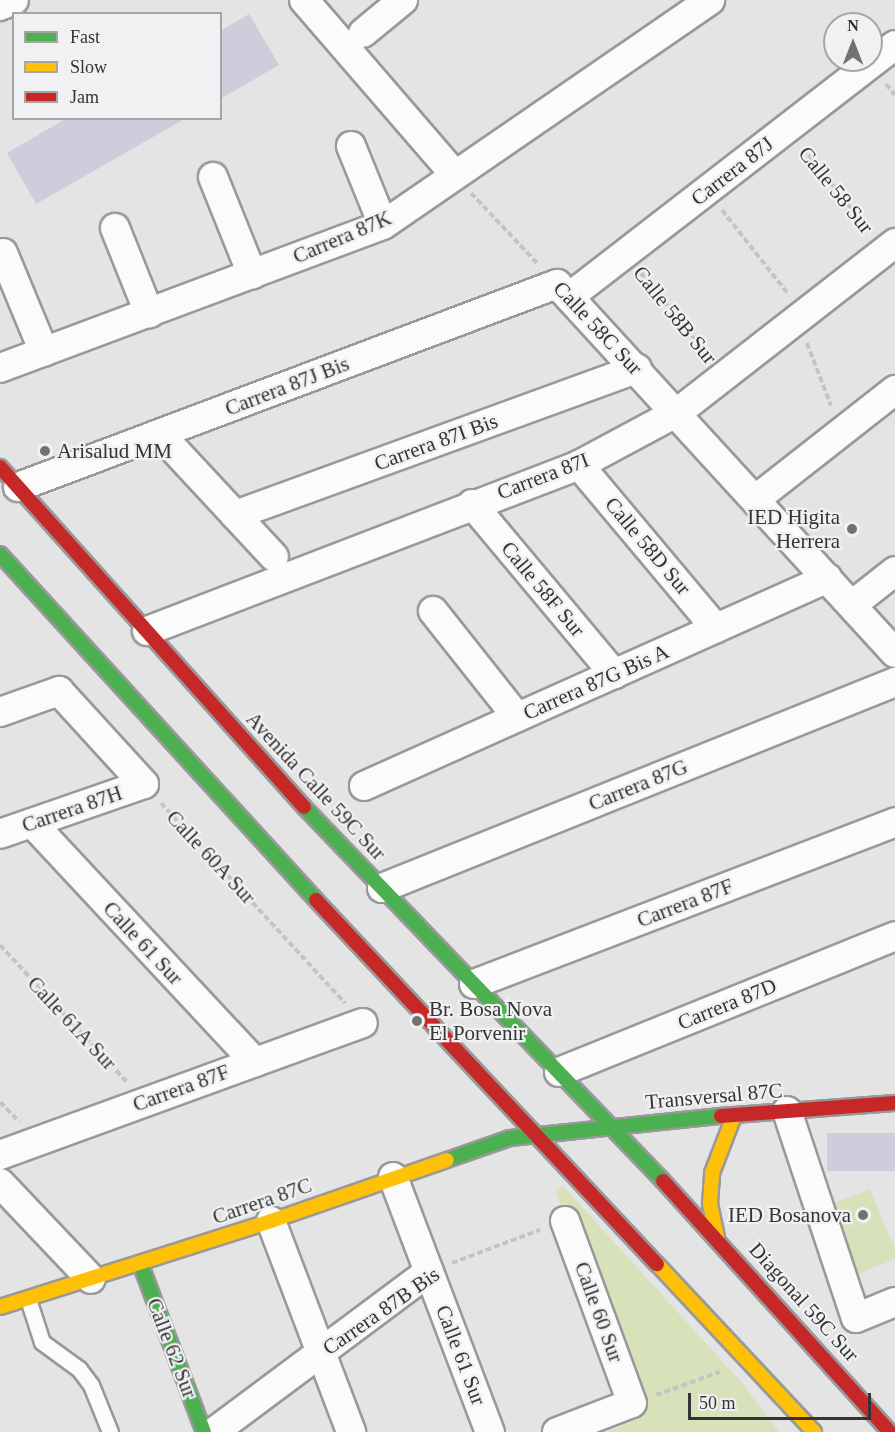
<!DOCTYPE html>
<html>
<head>
<meta charset="utf-8">
<style>
	body { margin:0 }
	#map { position:relative; width:895px; height:1432px; overflow:hidden; background:#e4e4e5; font-family:Georgia,serif }
	div>[style] { position:absolute }
	.green>* { inset:0; background:#d8e2ba }
	.building>* { inset:0; background:#cdcddb; transform-origin:0 0 }
	.path>* { height:4px; margin-top:-2px; transform-origin:0; background:repeating-linear-gradient(90deg,#c4c4c5 0 6px,transparent 0 9px) }
	.roads { filter:drop-shadow(2px 0 #99999a) drop-shadow(-2px 0 #99999a) drop-shadow(0 2px #99999a) drop-shadow(0 -2px #99999a) }
	.lane>* { height:15px; margin:-7.5px; padding:0 7.5px; transform-origin:7.5px; border-radius:7.5px; background:#fbfbfb }
	.street>* { height:28px; margin:-14px; padding:0 14px; transform-origin:14px; border-radius:14px; background:#fbfbfb }
	.fast>* { height:14px; margin:-7px; padding:0 7px; transform-origin:7px; border-radius:7px; background:#4caf50 }
	.slow>* { height:14px; margin:-7px; padding:0 7px; transform-origin:7px; border-radius:7px; background:#ffc107 }
	.jam>* { height:14px; margin:-7px; padding:0 7px; transform-origin:7px; border-radius:7px; background:#c62828 }
	.dots>* { width:16px; height:16px; translate:-50% -50%; box-sizing:border-box; border:3px solid #f1f1f3; border-radius:50% }
	span { translate:-50% -50%; white-space:nowrap; text-align:center; line-height:1.15; -webkit-text-stroke:4.5px #f1f1f3; paint-order:stroke }
	.street-label { font-size:21px; color:#343435 }
	.poi-label { font-size:21px; color:#343435 }
	.left { translate:0 -50%; text-align:left }
	.right { translate:-100% -50%; text-align:right }
	.legend { position:absolute; left:12px; top:12px; width:210px; height:108px; box-sizing:border-box; background:#f1f1f3; border:2px solid #a5a5a7; margin:0; padding:8px 10px; list-style:none; font-size:18px; color:#343435 }
	.legend li { display:flex; align-items:center; gap:12px; height:30px }
	.legend b { width:30px; border:2px solid #a5a5a7 }
	.north { position:absolute; left:823px; top:12px; width:60px; height:60px; box-sizing:border-box; background:#f1f1f3; border:2px solid #a5a5a7; border-radius:50%; rotate:0deg; font-size:16px; font-weight:700; line-height:24px; text-align:center; color:#343435 }
	.north::after { content:''; display:block; margin:auto; width:21px; height:27px; background:#727273; clip-path:polygon(50% 0,100% 100%,50% 72%,0 100%) }
	.scale { position:absolute; left:688px; top:1393px; width:183px; height:27px; box-sizing:border-box; border:3px solid #343435; border-top:0; padding-left:8px; font-size:18px; line-height:21px; white-space:nowrap; color:#343435; -webkit-text-stroke:4px #f1f1f3; paint-order:stroke }
</style>
</head>
<body>
<div id="map">
	<div class="green">
		<div style="clip-path:polygon(563px 1186px,742px 1383px,779px 1432px,608px 1432px,638px 1419px,556px 1192px)"></div>
		<div style="clip-path:polygon(870px 1189px,895px 1249px,895px 1259px,856px 1275px,827px 1206px)"></div>
	</div>
	<div class="building">
		<div style="clip-path:polygon(249px 14px,279px 65px,220px 99px,220px 31px)"></div>
		<div style="clip-path:polygon(67px 118px,186px 118px,36px 204px,7px 153px)"></div>
		<div style="left:895px;top:1133px;width:38px;height:68px;rotate:90deg"></div>
	</div>
	<div class="path">
		<div style="left:886px;top:84px;width:14px;rotate:51deg"></div>
		<div style="left:803px;top:148px;width:106px;rotate:51.5deg"></div>
		<div style="left:471px;top:193px;width:98px;rotate:46.7deg"></div>
		<div style="left:722px;top:210px;width:107px;rotate:51.8deg"></div>
		<div style="left:641px;top:273px;width:107px;rotate:51.1deg"></div>
		<div style="left:807px;top:343px;width:67px;rotate:69.1deg"></div>
		<div style="left:161px;top:803px;width:272px;rotate:47.4deg"></div>
		<div style="left:0;top:945px;width:188px;rotate:47.2deg"></div>
		<div style="left:0;top:1102px;width:28px;rotate:46deg"></div>
		<div style="left:452px;top:1263px;width:94px;rotate:-20.6deg"></div>
		<div style="left:656px;top:1395px;width:68px;rotate:-19.8deg"></div>
	</div>
	<div class="roads">
		<div class="lane">
			<div style="left:28px;top:1299px;width:45px;rotate:72deg"></div>
			<div style="left:42px;top:1342px;width:46px;rotate:36.1deg"></div>
			<div style="left:79px;top:1369px;width:20px;rotate:53deg"></div>
			<div style="left:91px;top:1385px;width:51px;rotate:68deg"></div>
		</div>
		<div class="street">
			<div style="left:304px;top:0;width:231px;rotate:49.2deg"></div>
			<div style="left:0;top:6px;width:15px;rotate:-23deg"></div>
			<div style="left:363px;top:33px;width:52px;rotate:-39.5deg"></div>
			<div style="left:351px;top:146px;width:85px;rotate:67.9deg"></div>
			<div style="left:213px;top:177px;width:105px;rotate:68.1deg"></div>
			<div style="left:115px;top:228px;width:92px;rotate:68.2deg"></div>
			<div style="left:3px;top:253px;width:107px;rotate:67.5deg"></div>
			<div style="left:569px;top:297px;width:412px;rotate:-37.7deg"></div>
			<div style="left:0;top:368px;width:409px;rotate:-20.5deg"></div>
			<div style="left:383px;top:225px;width:397px;rotate:-34.5deg"></div>
			<div style="left:171px;top:446px;width:151px;rotate:47.1deg"></div>
			<div style="left:579px;top:465px;width:213px;rotate:50deg"></div>
			<div style="left:18px;top:487px;width:576px;rotate:-20.64deg"></div>
			<div style="left:557px;top:284px;width:500px;rotate:47.51deg"></div>
			<div style="left:756px;top:499px;width:177px;rotate:-38.1deg"></div>
			<div style="left:472px;top:504px;width:222px;rotate:50.1deg"></div>
			<div style="left:235px;top:515px;width:428px;rotate:-20deg"></div>
			<div style="left:852px;top:605px;width:55px;rotate:-38.3deg"></div>
			<div style="left:433px;top:611px;width:135px;rotate:51.6deg"></div>
			<div style="left:147px;top:631px;width:463px;rotate:-21deg"></div>
			<div style="left:579px;top:465px;width:112px;rotate:-28.2deg"></div>
			<div style="left:678px;top:412px;width:275px;rotate:-37.9deg"></div>
			<div style="left:0;top:712px;width:63px;rotate:-19.6deg"></div>
			<div style="left:59px;top:691px;width:126px;rotate:47.6deg"></div>
			<div style="left:144px;top:784px;width:152px;rotate:160.9deg"></div>
			<div style="left:364px;top:786px;width:508px;rotate:-24.15deg"></div>
			<div style="left:32px;top:823px;width:327px;rotate:47deg"></div>
			<div style="left:382px;top:888px;width:553px;rotate:-21.88deg"></div>
			<div style="left:474px;top:984px;width:451px;rotate:-21deg"></div>
			<div style="left:559px;top:1072px;width:362px;rotate:-22deg"></div>
			<div style="left:787px;top:1111px;width:218px;rotate:71.6deg"></div>
			<div style="left:856px;top:1318px;width:42px;rotate:-22.3deg"></div>
			<div style="left:0;top:1155px;width:386px;rotate:-20deg"></div>
			<div style="left:393px;top:1177px;width:273px;rotate:69.2deg"></div>
			<div style="left:0;top:1183px;width:132px;rotate:46.5deg"></div>
			<div style="left:271px;top:1221px;width:226px;rotate:69.2deg"></div>
			<div style="left:214px;top:1432px;width:268px;rotate:-36.7deg"></div>
			<div style="left:557px;top:1432px;width:80px;rotate:-21.1deg"></div>
			<div style="left:632px;top:1403px;width:194px;rotate:-110.2deg"></div>
		</div>
		<div class="fast">
			<div style="left:0;top:554px;width:469px;rotate:47.6deg"></div>
			<div style="left:304px;top:807px;width:518px;rotate:46.17deg"></div>
			<div style="left:447px;top:1160px;width:67px;rotate:-19.2deg"></div>
			<div style="left:510px;top:1138px;width:212px;rotate:-6deg"></div>
			<div style="left:140px;top:1263px;width:181px;rotate:69.3deg"></div>
		</div>
		<div class="slow">
			<div style="left:717px;top:1237px;width:34px;rotate:-102deg"></div>
			<div style="left:710px;top:1204px;width:31px;rotate:-86deg"></div>
			<div style="left:712px;top:1173px;width:61px;rotate:-68.9deg"></div>
			<div style="left:657px;top:1264px;width:230px;rotate:46.9deg"></div>
			<div style="left:0;top:1307px;width:284px;rotate:-17.6deg"></div>
			<div style="left:271px;top:1221px;width:186px;rotate:-19.1deg"></div>
		</div>
		<div class="jam">
			<div style="left:0;top:467px;width:456px;rotate:48.2deg"></div>
			<div style="left:316px;top:900px;width:499px;rotate:46.9deg"></div>
			<div style="left:721px;top:1116px;width:174px;rotate:-4.3deg"></div>
			<div style="left:663px;top:1181px;width:338px;rotate:47.9deg"></div>
		</div>
	</div>
	<div class="dots">
		<div style="left:45px;top:451px;background:#727273"></div>
		<div style="left:852px;top:529px;background:#727273"></div>
		<div style="left:417px;top:1021px;background:#727273"></div>
		<div style="left:863px;top:1215px;background:#727273"></div>
	</div>
	<div class="street-label">
		<span style="left:732px;top:171px;rotate:-38deg">Carrera 87J</span>
		<span style="left:836px;top:190px;rotate:51deg">Calle 58 Sur</span>
		<span style="left:342px;top:237px;rotate:-23deg">Carrera 87K</span>
		<span style="left:675px;top:315px;rotate:51deg">Calle 58B Sur</span>
		<span style="left:598px;top:328px;rotate:47deg">Calle 58C Sur</span>
		<span style="left:287px;top:386px;rotate:-21deg">Carrera 87J Bis</span>
		<span style="left:436px;top:442px;rotate:-20deg">Carrera 87I Bis</span>
		<span style="left:543px;top:476px;rotate:-21deg">Carrera 87I</span>
		<span style="left:648px;top:546px;rotate:50deg">Calle 58D Sur</span>
		<span style="left:543px;top:589px;rotate:50deg">Calle 58F Sur</span>
		<span style="left:596px;top:682px;rotate:-24deg">Carrera 87G Bis A</span>
		<span style="left:638px;top:785px;rotate:-22deg">Carrera 87G</span>
		<span style="left:316px;top:786px;rotate:47deg">Avenida Calle 59C Sur</span>
		<span style="left:72px;top:809px;rotate:-19deg">Carrera 87H</span>
		<span style="left:211px;top:857px;rotate:47deg">Calle 60A Sur</span>
		<span style="left:685px;top:903px;rotate:-21deg">Carrera 87F</span>
		<span style="left:143px;top:943px;rotate:47deg">Calle 61 Sur</span>
		<span style="left:727px;top:1004px;rotate:-22deg">Carrera 87D</span>
		<span style="left:72px;top:1023px;rotate:47deg">Calle 61A Sur</span>
		<span style="left:181px;top:1088px;rotate:-20deg">Carrera 87F</span>
		<span style="left:714px;top:1096px;rotate:-5deg">Transversal 87C</span>
		<span style="left:262px;top:1201px;rotate:-19deg">Carrera 87C</span>
		<span style="left:804px;top:1302px;rotate:48deg">Diagonal 59C Sur</span>
		<span style="left:381px;top:1311px;rotate:-35deg">Carrera 87B Bis</span>
		<span style="left:599px;top:1312px;rotate:70deg">Calle 60 Sur</span>
		<span style="left:172px;top:1348px;rotate:69deg">Calle 62 Sur</span>
		<span style="left:461px;top:1355px;rotate:69deg">Calle 61 Sur</span>
	</div>
	<div class="poi-label">
		<span class="left" style="left:57px;top:451px">Arisalud MM</span>
		<span class="right" style="left:840px;top:529px">IED Higita<br>Herrera</span>
		<span class="left" style="left:429px;top:1021px">Br. Bosa Nova<br>El Porvenir</span>
		<span class="right" style="left:851px;top:1215px">IED Bosanova</span>
	</div>
	<ul class="legend">
	<li><b style="height:8px;background:#4caf50"></b>Fast</li>
	<li><b style="height:8px;background:#ffc107"></b>Slow</li>
	<li><b style="height:8px;background:#c62828"></b>Jam</li>
	</ul>
	<div class="north">N</div>
	<div class="scale">50 m</div>
</div>
</body>
</html>
